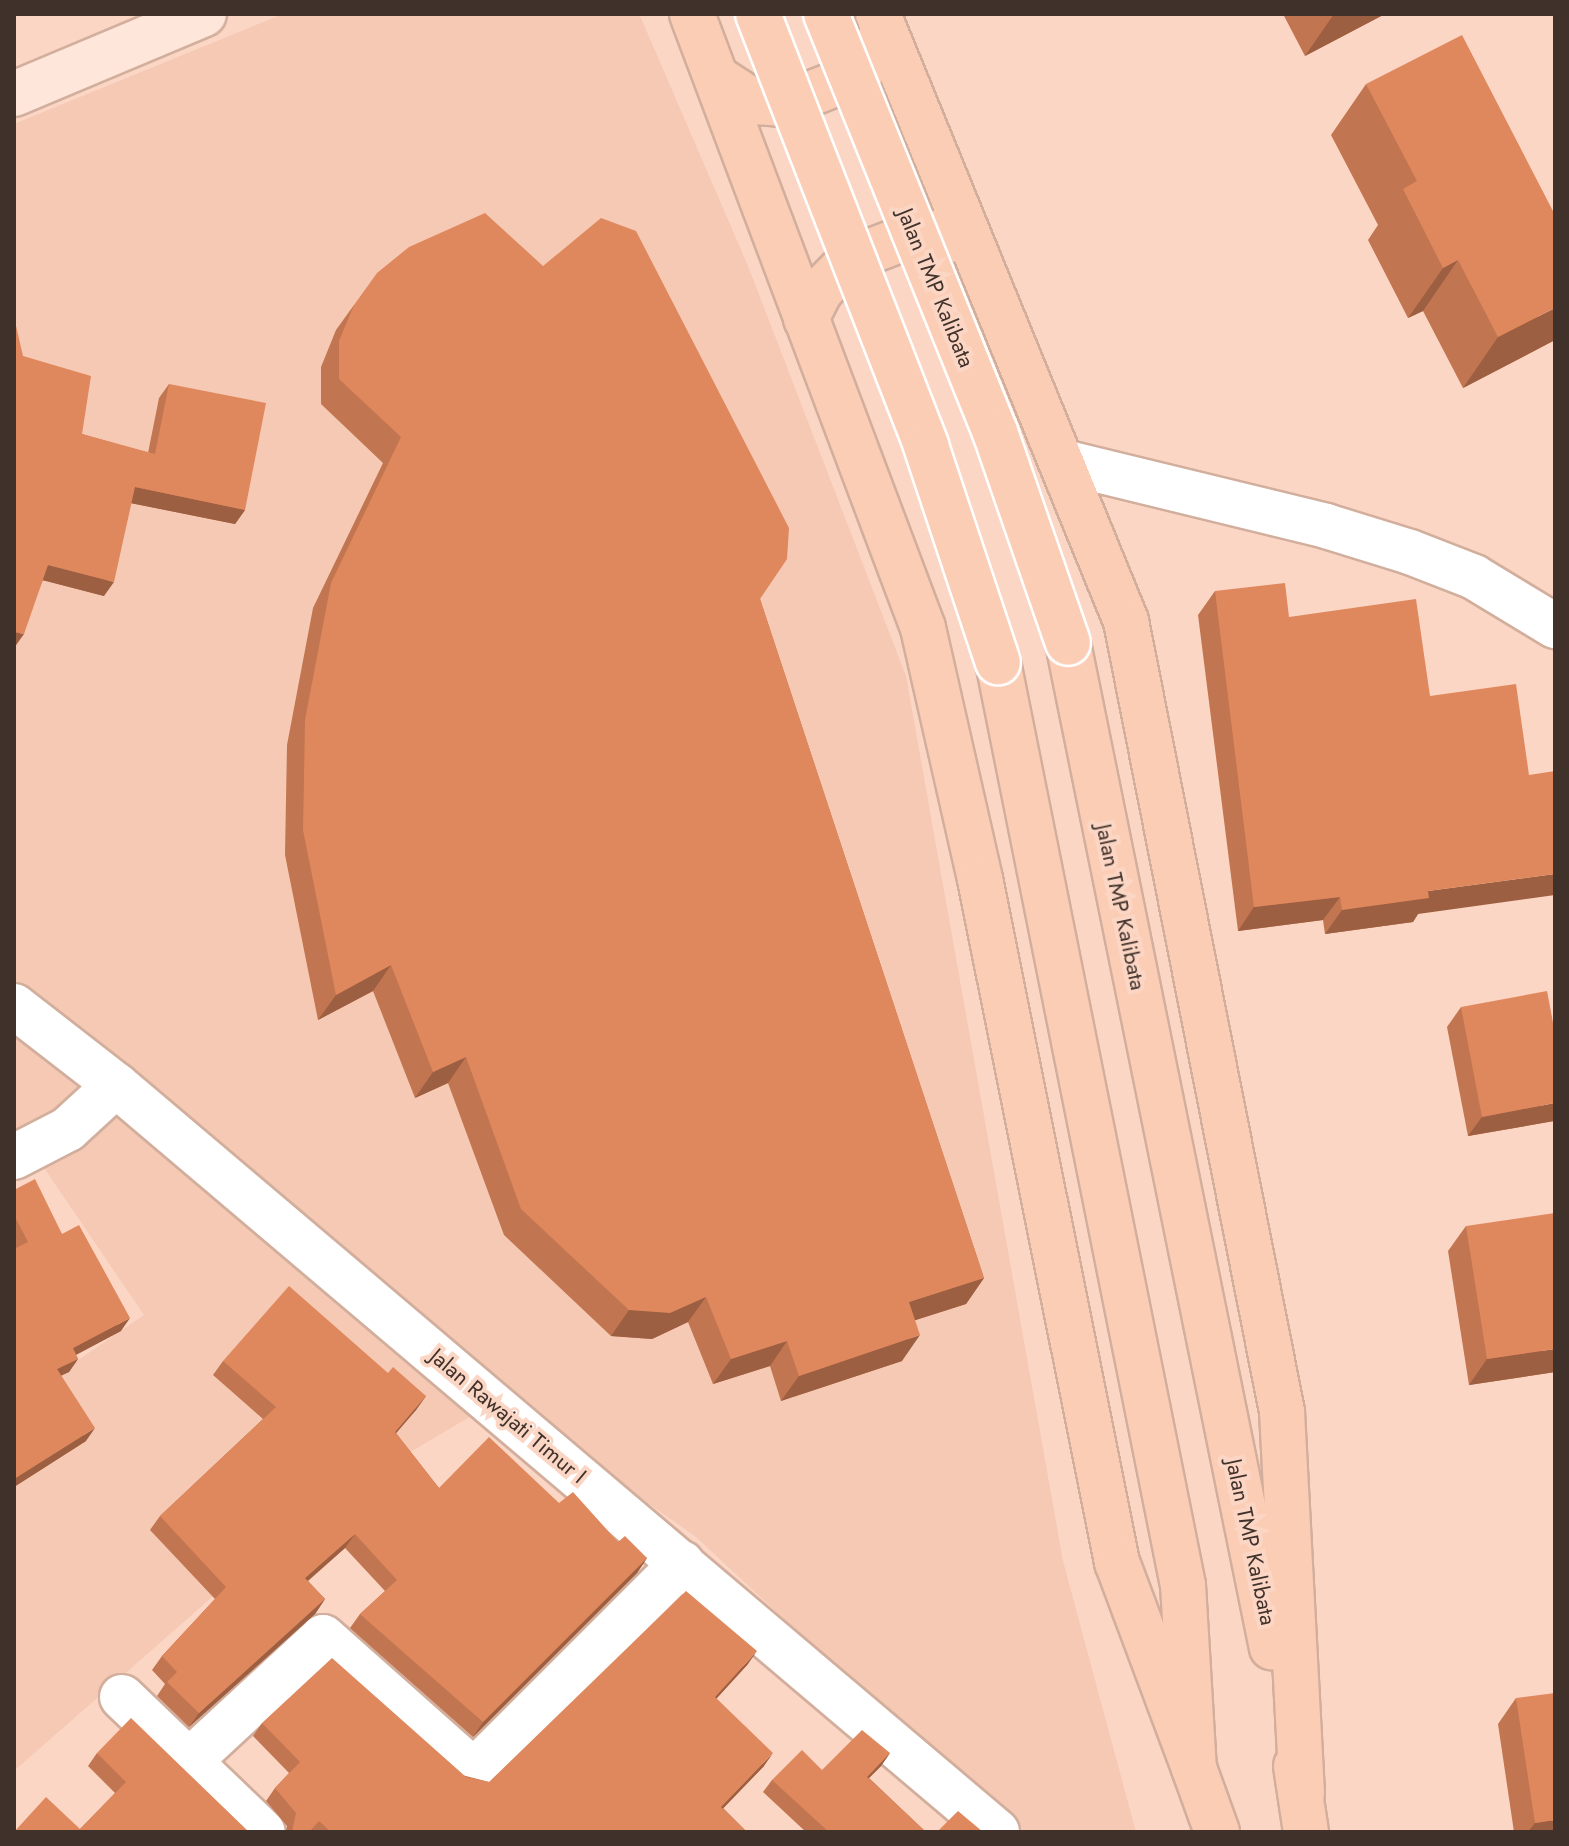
<!DOCTYPE html>
<html>
<head>
<meta charset="utf-8">
<style>
	body { margin:0 }
	#map { position:relative; width:1569px; height:1846px; overflow:hidden; background:#fcd6c5; font-family:Jost,sans-serif }
	div>[style] { position:absolute }
	.built>* { inset:0; background:#f5c9b4 }
	.roads { filter:drop-shadow(2px 0 #d2ae9d) drop-shadow(-2px 0 #d2ae9d) drop-shadow(0 2px #d2ae9d) drop-shadow(0 -2px #d2ae9d) }
	.minor>* { height:44px; margin:-22px; padding:0 22px; transform-origin:22px; border-radius:22px; background:#fff }
	.tertiary>* { height:44px; margin:-22px; padding:0 22px; transform-origin:22px; border-radius:22px; background:#fff }
	.secondary>* { height:44px; margin:-22px; padding:0 22px; transform-origin:22px; border-radius:22px; background:#fee6da }
	.primary>* { height:44px; margin:-22px; padding:0 22px; transform-origin:22px; border-radius:22px; background:#fccdb5 }
	.bridges { filter:drop-shadow(2px 0 #fff) drop-shadow(-2px 0 #fff) drop-shadow(0 2px #fff) drop-shadow(0 -2px #fff) }
	.primary-bridge>* { height:44px; margin:-22px; padding:0 22px; transform-origin:22px; border-radius:22px; background:#fccdb5 }
	.wall>* { inset:0; background:#c17550 }
	.shaded-wall>* { inset:0; background:#9d5f41 }
	.building>* { inset:0; background:#e0885d }
	span { translate:-50% -50%; white-space:nowrap; text-align:center; line-height:1.15; -webkit-text-stroke:8px #fcd6c5; paint-order:stroke }
	.street-label { font-size:22px; color:#40322b }
	.frame { position:absolute; inset:0; border:16px solid #40322b; pointer-events:none }
</style>
</head>
<body>
<div id="map">
	<div class="built">
		<div style="clip-path:polygon(283px 14px,636px 14px,641px 18px,748px 266px,906px 676px,1063px 1561px,1136px 1832px,1012px 1832px,696px 1537px,500px 1399px,309px 1512px,14px 1771px,14px 1404px,144px 1315px,23px 1137px,14px 1141px,14px 124px)"></div>
	</div>
	<div class="roads">
		<div class="minor">
			<div style="left:1064px;top:462px;width:270px;rotate:13.7deg"></div>
			<div style="left:1326px;top:526px;width:88px;rotate:17.2deg"></div>
			<div style="left:1410px;top:552px;width:69px;rotate:21.3deg"></div>
			<div style="left:1474px;top:577px;width:95px;rotate:31.2deg"></div>
			<div style="left:14px;top:1157px;width:61px;rotate:-27.4deg"></div>
			<div style="left:68px;top:1129px;width:65px;rotate:-42.5deg"></div>
			<div style="left:122px;top:1697px;width:195px;rotate:43.8deg"></div>
			<div style="left:187px;top:1763px;width:185px;rotate:-42.8deg"></div>
			<div style="left:323px;top:1637px;width:202px;rotate:41.6deg"></div>
			<div style="left:474px;top:1771px;width:294px;rotate:-45deg"></div>
		</div>
		<div class="tertiary">
			<div style="left:14px;top:1006px;width:129px;rotate:37.8deg"></div>
			<div style="left:116px;top:1085px;width:1155px;rotate:40.29deg"></div>
		</div>
		<div class="secondary">
			<div style="left:14px;top:94px;width:206px;rotate:-22.8deg"></div>
		</div>
		<div class="primary">
			<div style="left:692px;top:14px;width:656px;rotate:69.38deg"></div>
			<div style="left:923px;top:628px;width:257px;rotate:77.2deg"></div>
			<div style="left:980px;top:879px;width:697px;rotate:78.66deg"></div>
			<div style="left:1117px;top:1562px;width:220px;rotate:69.5deg"></div>
			<div style="left:878px;top:14px;width:656px;rotate:67.78deg"></div>
			<div style="left:1126px;top:621px;width:806px;rotate:78.84deg"></div>
			<div style="left:1282px;top:1412px;width:382px;rotate:87deg"></div>
			<div style="left:720px;top:80px;width:40px;rotate:32.9deg"></div>
			<div style="left:754px;top:102px;width:31px;rotate:4deg"></div>
			<div style="left:785px;top:104px;width:81px;rotate:-21.8deg"></div>
			<div style="left:860px;top:74px;width:29px;rotate:-65deg"></div>
			<div style="left:806px;top:319px;width:33px;rotate:-63deg"></div>
			<div style="left:821px;top:290px;width:45px;rotate:-45deg"></div>
			<div style="left:853px;top:258px;width:61px;rotate:-21.1deg"></div>
			<div style="left:910px;top:236px;width:21px;rotate:-8deg"></div>
			<div style="left:931px;top:233px;width:21px;rotate:19deg"></div>
			<div style="left:1068px;top:643px;width:1025px;rotate:78.53deg"></div>
			<div style="left:998px;top:662px;width:941px;rotate:78.67deg"></div>
			<div style="left:1183px;top:1585px;width:183px;rotate:86.6deg"></div>
			<div style="left:1194px;top:1768px;width:68px;rotate:70.2deg"></div>
			<div style="left:1296px;top:1766px;width:67px;rotate:81.4deg"></div>
		</div>
	</div>
	<div class="bridges">
		<div class="primary-bridge">
			<div style="left:758px;top:14px;width:464px;rotate:68.7deg"></div>
			<div style="left:926px;top:446px;width:228px;rotate:71.6deg"></div>
			<div style="left:826px;top:14px;width:451px;rotate:68deg"></div>
			<div style="left:995px;top:432px;width:223px;rotate:70.9deg"></div>
		</div>
	</div>
	<div class="wall">
		<div style="clip-path:polygon(1283px 14px,1385px 14px,1305px 56px)"></div>
		<div style="clip-path:polygon(1366px 84px,1555px 340px,1463px 388px,1423px 311px,1408px 318px,1368px 240px,1378px 225px,1331px 135px)"></div>
		<div style="clip-path:polygon(354px 305px,760px 599px,984px 1278px,966px 1304px,915px 1320px,902px 1361px,781px 1401px,770px 1366px,713px 1384px,688px 1322px,652px 1339px,611px 1336px,504px 1235px,448px 1083px,415px 1098px,373px 991px,318px 1020px,285px 855px,287px 745px,313px 608px,383px 463px,321px 404px,321px 367px,336px 330px)"></div>
		<div style="clip-path:polygon(23px 356px,82px 434px,148px 453px,159px 398px,169px 384px,245px 510px,235px 524px,131px 503px,104px 596px,43px 580px,14px 648px)"></div>
		<div style="clip-path:polygon(1215px 591px,1289px 617px,1430px 696px,1418px 914px,1413px 922px,1325px 934px,1323px 920px,1238px 931px,1198px 615px)"></div>
		<div style="clip-path:polygon(1461px 1007px,1554px 1121px,1468px 1136px,1447px 1027px)"></div>
		<div style="clip-path:polygon(14px 1190px,62px 1234px,121px 1331px,76px 1355px,78px 1359px,69px 1372px,61px 1375px,86px 1441px,14px 1487px,15px 1248px,14px 1246px)"></div>
		<div style="clip-path:polygon(1466px 1226px,1555px 1372px,1469px 1385px,1448px 1251px)"></div>
		<div style="clip-path:polygon(223px 1361px,388px 1373px,426px 1396px,416px 1410px,396px 1433px,439px 1488px,559px 1503px,618px 1542px,647px 1558px,637px 1573px,473px 1737px,350px 1628px,360px 1614px,385px 1591px,345px 1548px,308px 1581px,325px 1599px,315px 1614px,189px 1727px,157px 1696px,165px 1684px,152px 1670px,162px 1656px,215px 1599px,150px 1530px,160px 1516px,263px 1419px,213px 1375px)"></div>
		<div style="clip-path:polygon(748px 1664px,716px 1699px,764px 1766px,723px 1808px,747px 1832px,286px 1832px,287px 1826px,266px 1801px,275px 1788px,289px 1773px,253px 1736px,262px 1723px,489px 1782px)"></div>
		<div style="clip-path:polygon(1516px 1698px,1555px 1832px,1514px 1832px,1498px 1724px)"></div>
		<div style="clip-path:polygon(97px 1753px,249px 1832px,80px 1829px,115px 1793px,88px 1766px)"></div>
		<div style="clip-path:polygon(890px 1753px,881px 1766px,869px 1778px,926px 1832px,806px 1832px,763px 1792px,772px 1780px,822px 1770px)"></div>
	</div>
	<div class="shaded-wall">
		<div style="clip-path:polygon(1334px 14px,1385px 14px,1305px 56px)"></div>
		<div style="clip-path:polygon(1458px 260px,1423px 311px,1408px 318px,1443px 268px)"></div>
		<div style="clip-path:polygon(1555px 308px,1555px 340px,1463px 388px,1498px 337px)"></div>
		<div style="clip-path:polygon(135px 487px,245px 510px,235px 524px,125px 502px)"></div>
		<div style="clip-path:polygon(48px 565px,114px 582px,104px 596px,38px 579px)"></div>
		<div style="clip-path:polygon(14px 632px,24px 634px,14px 648px)"></div>
		<div style="clip-path:polygon(1555px 874px,1555px 895px,1418px 914px,1413px 922px,1325px 934px,1342px 910px,1428px 891px)"></div>
		<div style="clip-path:polygon(1340px 897px,1323px 920px,1238px 931px,1254px 907px)"></div>
		<div style="clip-path:polygon(391px 965px,373px 991px,318px 1020px,336px 995px)"></div>
		<div style="clip-path:polygon(466px 1057px,448px 1083px,415px 1098px,433px 1072px)"></div>
		<div style="clip-path:polygon(1555px 1103px,1555px 1119px,1554px 1121px,1468px 1136px,1482px 1117px)"></div>
		<div style="clip-path:polygon(984px 1278px,966px 1304px,891px 1328px,909px 1302px)"></div>
		<div style="clip-path:polygon(706px 1297px,688px 1322px,652px 1339px,611px 1336px,629px 1310px)"></div>
		<div style="clip-path:polygon(130px 1318px,121px 1331px,64px 1361px,73px 1348px)"></div>
		<div style="clip-path:polygon(920px 1335px,902px 1361px,781px 1401px,799px 1376px)"></div>
		<div style="clip-path:polygon(787px 1341px,770px 1366px,713px 1384px,731px 1359px)"></div>
		<div style="clip-path:polygon(1555px 1349px,1555px 1372px,1469px 1385px,1487px 1359px)"></div>
		<div style="clip-path:polygon(78px 1359px,69px 1372px,48px 1382px,57px 1369px)"></div>
		<div style="clip-path:polygon(426px 1396px,416px 1410px,385px 1446px,395px 1432px)"></div>
		<div style="clip-path:polygon(95px 1428px,86px 1441px,14px 1487px,14px 1479px)"></div>
		<div style="clip-path:polygon(355px 1534px,345px 1548px,295px 1592px,305px 1578px)"></div>
		<div style="clip-path:polygon(647px 1558px,637px 1573px,473px 1737px,483px 1722px)"></div>
		<div style="clip-path:polygon(325px 1599px,315px 1614px,189px 1727px,199px 1713px)"></div>
		<div style="clip-path:polygon(757px 1651px,748px 1664px,706px 1710px,715px 1697px)"></div>
		<div style="clip-path:polygon(773px 1753px,764px 1766px,712px 1820px,721px 1807px)"></div>
		<div style="clip-path:polygon(890px 1753px,881px 1766px,858px 1789px,867px 1777px)"></div>
		<div style="clip-path:polygon(1555px 1820px,1555px 1832px,1528px 1832px,1535px 1823px)"></div>
	</div>
	<div class="building">
		<div style="clip-path:polygon(1462px 35px,1555px 215px,1555px 308px,1498px 337px,1458px 260px,1443px 268px,1403px 189px,1417px 181px,1366px 84px)"></div>
		<div style="clip-path:polygon(485px 213px,543px 266px,601px 218px,636px 231px,789px 528px,787px 559px,760px 599px,984px 1278px,909px 1302px,920px 1335px,799px 1376px,787px 1341px,731px 1359px,706px 1297px,670px 1313px,629px 1310px,521px 1209px,466px 1057px,433px 1072px,391px 965px,336px 995px,303px 830px,305px 720px,331px 583px,401px 437px,339px 379px,339px 341px,354px 305px,377px 273px,409px 247px)"></div>
		<div style="clip-path:polygon(14px 317px,23px 356px,91px 376px,82px 434px,155px 454px,169px 384px,266px 403px,245px 510px,135px 487px,114px 582px,48px 565px,24px 634px,14px 632px)"></div>
		<div style="clip-path:polygon(1285px 583px,1289px 617px,1416px 599px,1430px 696px,1516px 684px,1529px 775px,1555px 771px,1555px 874px,1428px 891px,1429px 898px,1342px 910px,1340px 897px,1254px 907px,1215px 591px)"></div>
		<div style="clip-path:polygon(1547px 991px,1555px 1033px,1555px 1103px,1482px 1117px,1461px 1007px)"></div>
		<div style="clip-path:polygon(35px 1179px,62px 1234px,79px 1225px,130px 1318px,73px 1348px,78px 1359px,57px 1369px,95px 1428px,14px 1479px,14px 1249px,28px 1242px,14px 1215px,14px 1190px)"></div>
		<div style="clip-path:polygon(1555px 1213px,1555px 1349px,1487px 1359px,1466px 1226px)"></div>
		<div style="clip-path:polygon(289px 1286px,388px 1373px,393px 1367px,426px 1396px,395px 1432px,439px 1488px,489px 1437px,559px 1503px,573px 1492px,618px 1542px,625px 1536px,647px 1558px,483px 1722px,360px 1614px,397px 1580px,355px 1534px,305px 1578px,325px 1599px,199px 1713px,167px 1682px,177px 1672px,162px 1656px,226px 1587px,160px 1516px,276px 1407px,223px 1361px)"></div>
		<div style="clip-path:polygon(686px 1591px,757px 1651px,715px 1697px,773px 1753px,721px 1807px,747px 1832px,331px 1832px,319px 1821px,309px 1832px,292px 1832px,296px 1813px,275px 1788px,300px 1762px,262px 1723px,332px 1658px,466px 1777px,489px 1782px)"></div>
		<div style="clip-path:polygon(1555px 1693px,1555px 1820px,1535px 1823px,1516px 1698px)"></div>
		<div style="clip-path:polygon(131px 1718px,249px 1832px,14px 1832px,46px 1797px,80px 1829px,126px 1782px,97px 1753px)"></div>
		<div style="clip-path:polygon(862px 1730px,890px 1753px,867px 1777px,926px 1832px,829px 1832px,772px 1780px,802px 1750px,822px 1770px)"></div>
		<div style="clip-path:polygon(958px 1811px,983px 1832px,937px 1832px)"></div>
	</div>
	<div class="street-label">
		<span style="left:936px;top:288px;rotate:68deg">Jalan TMP Kalibata</span>
		<span style="left:1121px;top:907px;rotate:78deg">Jalan TMP Kalibata</span>
		<span style="left:508px;top:1416px;rotate:40deg">Jalan Rawajati Timur I</span>
		<span style="left:1251px;top:1542px;rotate:78deg">Jalan TMP Kalibata</span>
	</div>
	<div class="frame"></div>
</div>
</body>
</html>
